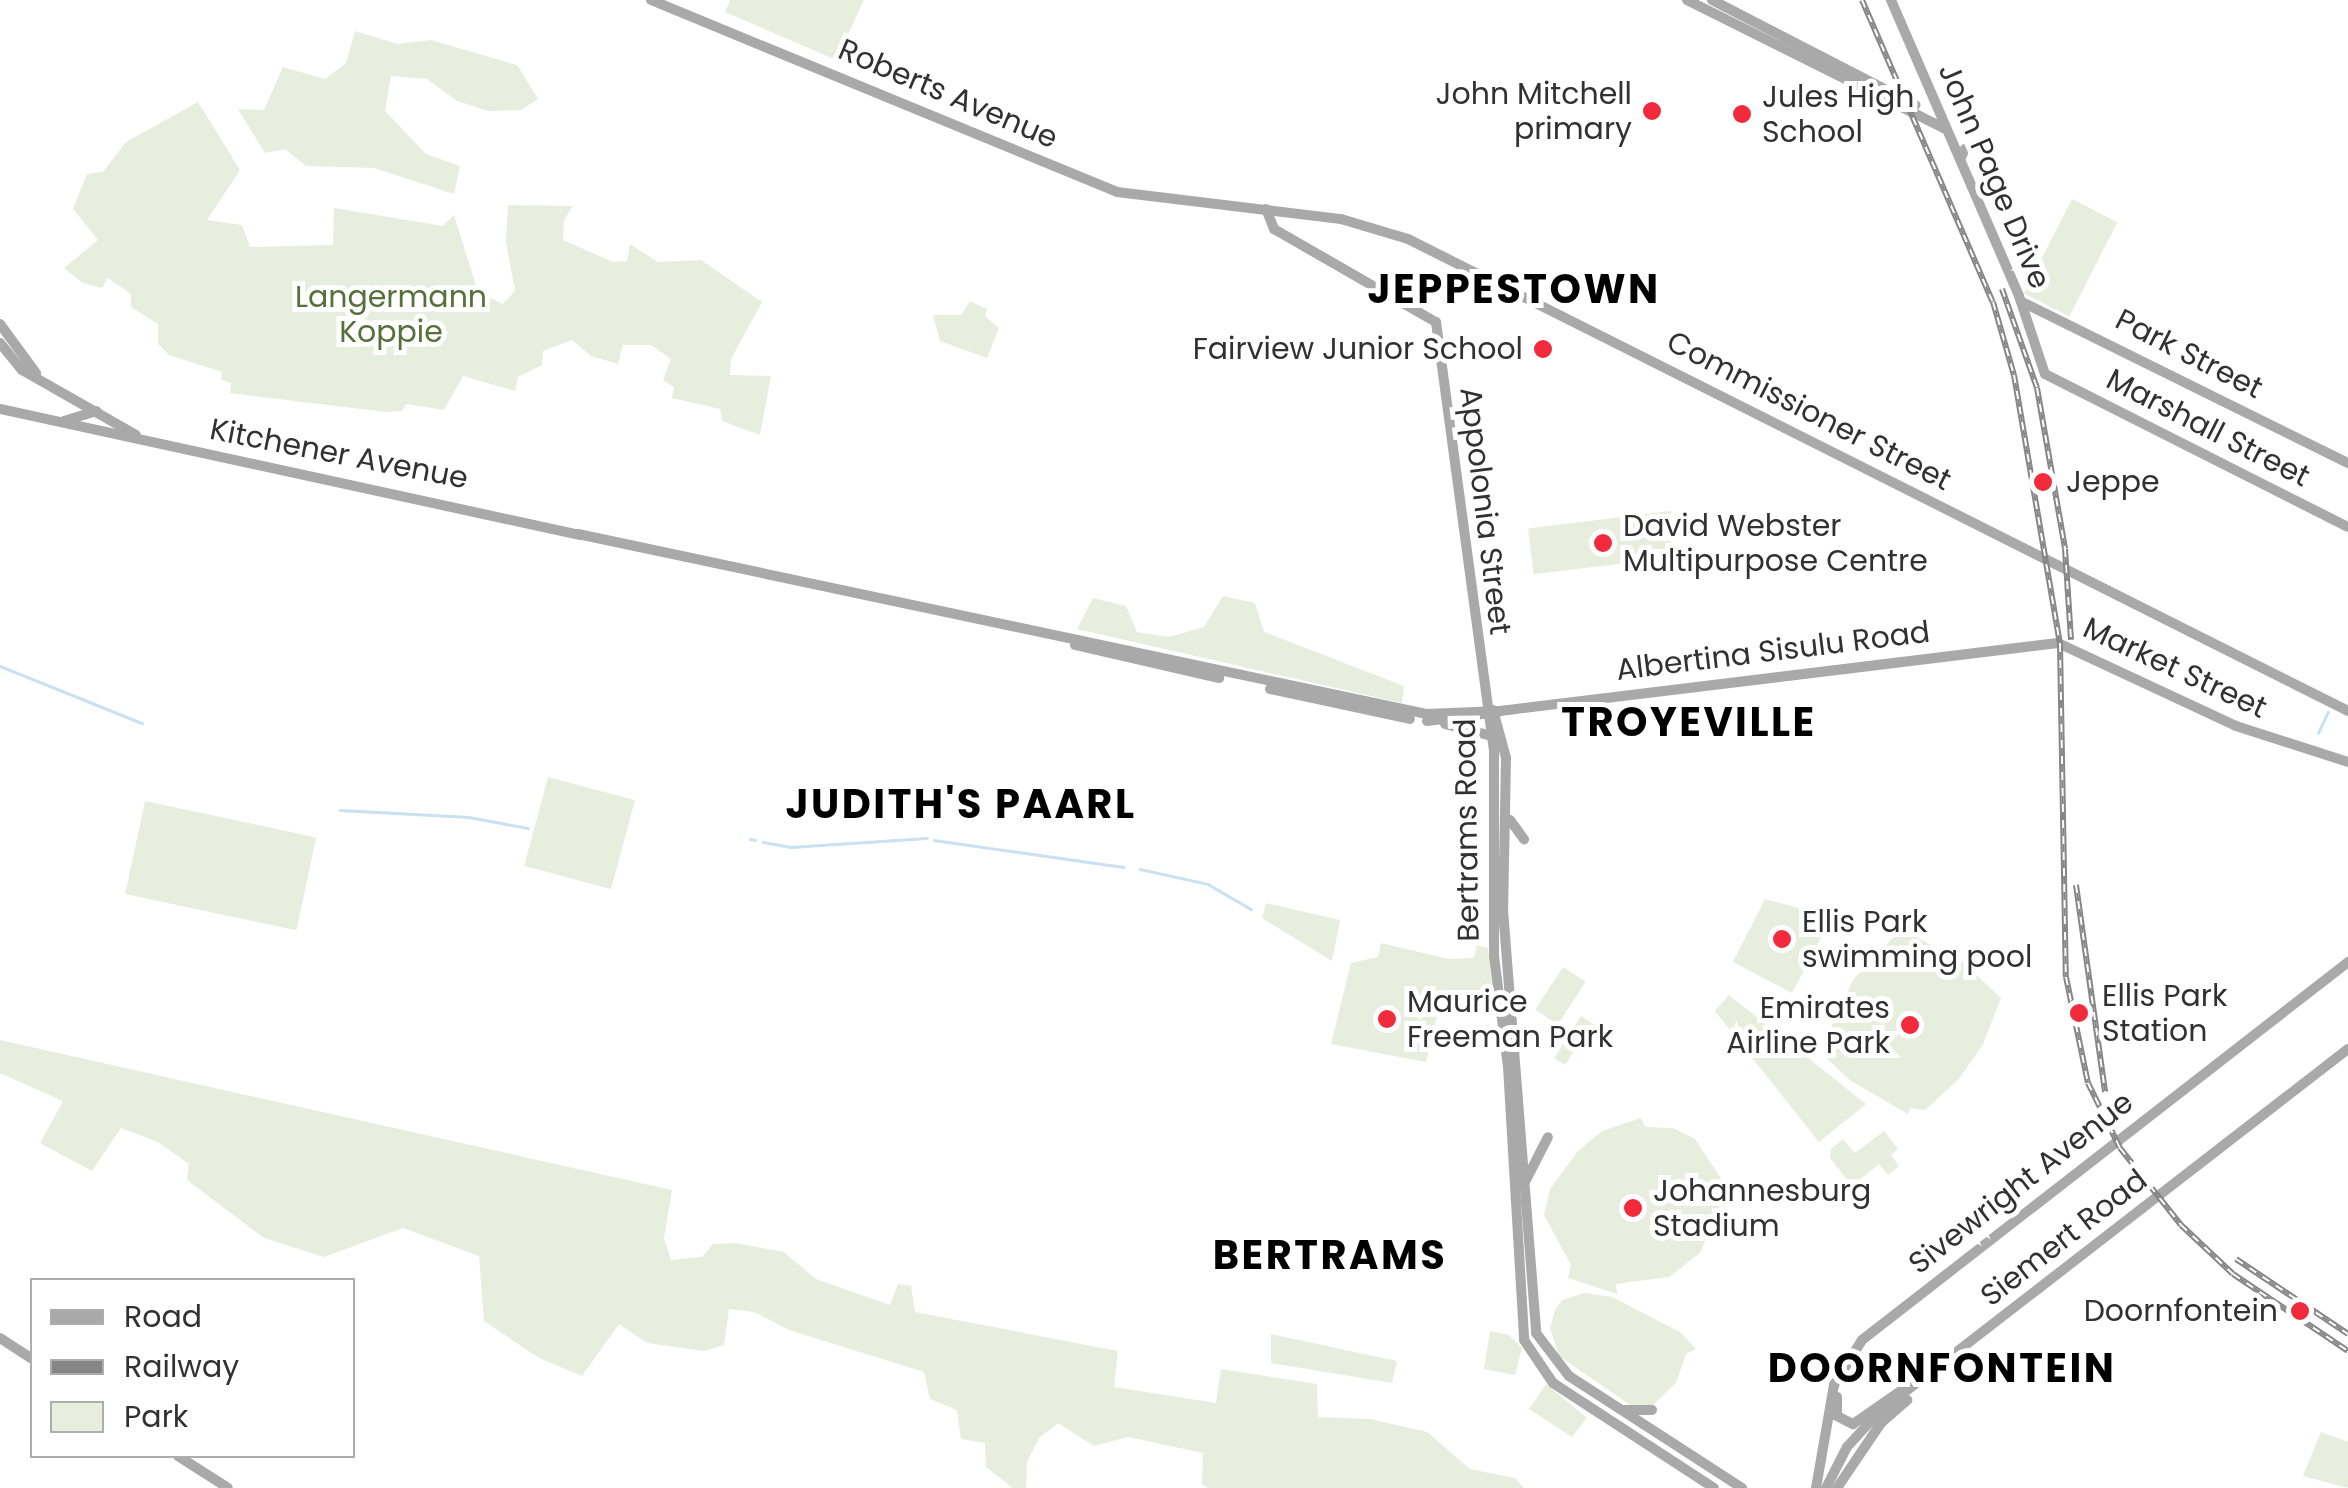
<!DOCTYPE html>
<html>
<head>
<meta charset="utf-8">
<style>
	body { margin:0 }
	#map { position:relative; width:2348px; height:1488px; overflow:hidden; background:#fff; font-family:Poppins,sans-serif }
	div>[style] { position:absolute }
	.green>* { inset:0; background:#e7eede; transform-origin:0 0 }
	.stream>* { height:2.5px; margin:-1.25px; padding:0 1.25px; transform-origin:1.25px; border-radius:1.25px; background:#cae1ef }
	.major>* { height:10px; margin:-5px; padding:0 5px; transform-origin:5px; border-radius:5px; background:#a9a9a9 }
	.rail>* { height:6px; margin-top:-3px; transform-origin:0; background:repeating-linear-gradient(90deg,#fff 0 8px,#868686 0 16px); box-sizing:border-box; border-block:2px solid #868686 }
	.dots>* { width:28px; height:28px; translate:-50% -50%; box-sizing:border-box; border:5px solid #fff; border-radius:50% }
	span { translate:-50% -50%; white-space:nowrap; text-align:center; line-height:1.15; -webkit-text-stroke:10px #fff; paint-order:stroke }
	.street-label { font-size:30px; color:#313131 }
	.poi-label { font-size:30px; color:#313131 }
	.right { translate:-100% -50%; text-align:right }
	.left { translate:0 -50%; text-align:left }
	.park-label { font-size:30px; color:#55703a }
	.district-label { font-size:40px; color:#000; font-weight:700; letter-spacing:2.5px }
	.legend { position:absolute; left:30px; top:1278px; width:325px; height:180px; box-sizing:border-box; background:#fff; border:2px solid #adadad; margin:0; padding:12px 18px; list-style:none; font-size:30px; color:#313131 }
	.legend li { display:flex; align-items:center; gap:20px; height:50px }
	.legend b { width:50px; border:2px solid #adadad }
</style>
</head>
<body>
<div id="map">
	<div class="green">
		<div style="clip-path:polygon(730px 0,864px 0,836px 60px,725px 12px)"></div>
		<div style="clip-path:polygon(355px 31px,398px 44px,431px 40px,517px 65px,538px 99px,521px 110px,488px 111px,457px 101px,427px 79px,391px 76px,385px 111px,426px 154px,460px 166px,454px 194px,374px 168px,306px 166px,285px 149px,265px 153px,238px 109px,264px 110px,283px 67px,325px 79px,346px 63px)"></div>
		<div style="clip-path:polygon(198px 102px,240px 170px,207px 220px,242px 225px,250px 247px,333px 245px,334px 208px,443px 226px,454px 215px,478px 292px,503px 304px,515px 291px,506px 242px,508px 205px,573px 206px,564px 220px,563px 240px,613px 262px,627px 261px,630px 244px,658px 262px,701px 260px,762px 302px,731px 359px,730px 375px,771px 376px,760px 435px,722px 421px,720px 409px,672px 398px,674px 387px,663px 380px,671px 359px,651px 345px,623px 345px,618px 364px,591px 356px,572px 340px,543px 351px,542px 365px,518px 377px,515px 391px,463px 376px,444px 410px,406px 404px,402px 411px,385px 412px,230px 393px,231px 383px,221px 380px,222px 372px,169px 355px,158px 344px,158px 324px,131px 307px,131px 294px,108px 278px,102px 288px,83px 283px,64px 268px,98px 240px,73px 209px,87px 174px,103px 172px,126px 142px)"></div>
		<div style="left:2072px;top:199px;width:51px;height:106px;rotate:27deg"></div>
		<div style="clip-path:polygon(970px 301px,987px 309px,985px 316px,999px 328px,987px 358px,940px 341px,933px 315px,961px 315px)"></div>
		<div style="left:1671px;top:511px;width:46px;height:144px;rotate:83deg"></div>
		<div style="clip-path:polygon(1223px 596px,1255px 603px,1264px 632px,1404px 686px,1402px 703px,1077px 629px,1093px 598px,1126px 606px,1137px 632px,1169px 637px,1204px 627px)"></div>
		<div style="left:548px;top:777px;width:90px;height:92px;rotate:15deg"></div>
		<div style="left:145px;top:801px;width:175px;height:95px;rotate:12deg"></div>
		<div style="clip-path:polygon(1765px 899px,1832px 917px,1792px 993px,1733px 962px)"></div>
		<div style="clip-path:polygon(1266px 903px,1340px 920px,1332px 961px,1262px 918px)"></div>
		<div style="clip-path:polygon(1901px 929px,1963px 962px,2001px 998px,1983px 1044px,1959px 1079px,1925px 1110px,1910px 1108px,1908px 1114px,1851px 1081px,1827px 1059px,1832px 1054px,1824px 1042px,1853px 980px)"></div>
		<div style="clip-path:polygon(1381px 943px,1448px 959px,1474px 958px,1477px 945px,1488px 948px,1493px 995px,1443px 990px,1426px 1062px,1331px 1044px,1351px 963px,1378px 957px)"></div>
		<div style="left:1563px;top:967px;width:27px;height:51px;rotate:33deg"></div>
		<div style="clip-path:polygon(1729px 995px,1866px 1104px,1819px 1142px,1715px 1011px)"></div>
		<div style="clip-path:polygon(1581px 1016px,1604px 1031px,1590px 1052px,1578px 1044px,1565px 1065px,1554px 1058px)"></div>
		<div style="clip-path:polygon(0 1040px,672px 1190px,664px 1238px,671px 1260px,702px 1257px,713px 1244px,735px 1243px,784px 1252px,816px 1279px,890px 1305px,898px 1284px,911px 1286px,915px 1312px,1118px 1351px,1114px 1387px,1216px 1403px,1221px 1369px,1317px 1384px,1318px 1417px,1370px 1419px,1427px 1432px,1470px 1469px,1515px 1478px,1524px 1488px,1208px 1488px,1202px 1484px,1203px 1453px,1128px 1437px,1094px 1446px,1058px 1423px,1039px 1438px,1027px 1462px,1026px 1488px,1013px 1488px,986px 1467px,985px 1443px,961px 1439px,957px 1410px,930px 1399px,924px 1372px,789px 1330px,754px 1312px,729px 1309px,724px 1345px,704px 1351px,647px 1343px,619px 1324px,582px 1376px,539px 1358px,484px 1321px,479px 1256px,403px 1228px,324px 1257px,264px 1238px,187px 1180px,189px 1164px,158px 1142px,121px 1128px,92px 1171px,40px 1143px,63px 1101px,0 1073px)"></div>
		<div style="clip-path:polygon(1641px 1118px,1645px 1127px,1673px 1128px,1695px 1139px,1722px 1180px,1722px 1201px,1700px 1253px,1669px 1277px,1616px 1284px,1617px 1294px,1568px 1278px,1571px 1265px,1544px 1215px,1550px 1189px,1578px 1151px,1602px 1131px)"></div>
		<div style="clip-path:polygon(1884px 1131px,1898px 1149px,1891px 1155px,1899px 1166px,1888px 1175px,1879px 1164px,1852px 1186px,1830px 1158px,1831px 1149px,1843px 1139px,1855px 1153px)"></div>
		<div style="clip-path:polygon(1584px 1293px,1612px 1297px,1680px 1332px,1696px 1349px,1686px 1354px,1676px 1383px,1652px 1406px,1636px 1409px,1559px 1356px,1550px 1328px,1555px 1310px,1562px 1300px)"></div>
		<div style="clip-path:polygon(1490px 1331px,1509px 1335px,1522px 1348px,1515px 1375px,1484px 1369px)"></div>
		<div style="clip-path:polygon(1271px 1334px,1397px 1361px,1392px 1383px,1271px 1363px)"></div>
		<div style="clip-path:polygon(1546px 1384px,1587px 1418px,1572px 1437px,1529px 1409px)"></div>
		<div style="clip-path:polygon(2321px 1432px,2348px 1442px,2348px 1488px,2303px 1476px)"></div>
	</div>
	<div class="stream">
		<div style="left:0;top:666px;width:153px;rotate:21.9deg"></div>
		<div style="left:2318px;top:733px;width:23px;rotate:-65deg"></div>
		<div style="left:340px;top:810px;width:129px;rotate:3.1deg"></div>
		<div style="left:469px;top:817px;width:60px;rotate:10.6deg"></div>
		<div style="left:750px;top:839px;width:5px;rotate:11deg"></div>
		<div style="left:934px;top:840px;width:191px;rotate:8.1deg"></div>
		<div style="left:763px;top:842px;width:28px;rotate:10deg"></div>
		<div style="left:791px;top:847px;width:136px;rotate:-3.8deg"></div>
		<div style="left:1140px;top:869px;width:70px;rotate:12.4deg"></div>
		<div style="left:1208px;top:884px;width:50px;rotate:30.2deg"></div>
	</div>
	<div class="major">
		<div style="left:651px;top:0;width:504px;rotate:22.39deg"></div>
		<div style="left:1117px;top:192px;width:226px;rotate:6.9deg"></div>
		<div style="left:1341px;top:219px;width:70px;rotate:16.6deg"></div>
		<div style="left:1408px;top:239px;width:1052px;rotate:26.66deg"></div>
		<div style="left:1687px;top:0;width:289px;rotate:26.5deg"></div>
		<div style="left:1712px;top:0;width:229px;rotate:27.3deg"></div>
		<div style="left:1891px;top:0;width:322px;rotate:66.6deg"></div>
		<div style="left:2019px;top:296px;width:82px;rotate:71.6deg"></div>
		<div style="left:2045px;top:374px;width:339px;rotate:26.8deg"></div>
		<div style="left:1960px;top:159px;width:11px;rotate:-63deg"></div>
		<div style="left:1965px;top:149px;width:11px;rotate:-15deg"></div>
		<div style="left:1266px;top:209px;width:22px;rotate:68deg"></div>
		<div style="left:1274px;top:229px;width:187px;rotate:29.9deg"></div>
		<div style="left:1436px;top:322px;width:434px;rotate:82.3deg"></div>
		<div style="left:1494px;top:752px;width:204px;rotate:90deg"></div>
		<div style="left:1494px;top:956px;width:112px;rotate:82.8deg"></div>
		<div style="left:1508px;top:1067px;width:273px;rotate:86.6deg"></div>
		<div style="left:1524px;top:1340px;width:52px;rotate:56deg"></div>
		<div style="left:1553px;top:1383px;width:192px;rotate:33.1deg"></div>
		<div style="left:2022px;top:302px;width:364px;rotate:26.3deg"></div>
		<div style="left:0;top:324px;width:61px;rotate:53.7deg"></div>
		<div style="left:0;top:343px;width:35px;rotate:51deg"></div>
		<div style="left:22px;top:370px;width:131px;rotate:29.7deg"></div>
		<div style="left:0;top:409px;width:594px;rotate:12.26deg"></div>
		<div style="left:64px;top:421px;width:34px;rotate:-17deg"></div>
		<div style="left:578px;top:534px;width:867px;rotate:11.98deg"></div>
		<div style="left:1426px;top:714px;width:74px;rotate:-2.3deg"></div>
		<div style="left:1500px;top:711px;width:562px;rotate:-6.95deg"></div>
		<div style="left:2058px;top:643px;width:196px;rotate:25deg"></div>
		<div style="left:2236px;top:726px;width:118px;rotate:17.8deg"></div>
		<div style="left:1075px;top:645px;width:148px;rotate:12.9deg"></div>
		<div style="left:1270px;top:689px;width:143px;rotate:12.1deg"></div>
		<div style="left:1493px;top:710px;width:50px;rotate:74.8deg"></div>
		<div style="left:1506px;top:758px;width:152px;rotate:91.1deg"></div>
		<div style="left:1503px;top:910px;width:424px;rotate:85.5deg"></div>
		<div style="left:1536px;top:1333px;width:54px;rotate:52.5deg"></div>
		<div style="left:1569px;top:1376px;width:206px;rotate:32.9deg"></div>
		<div style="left:1427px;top:721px;width:72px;rotate:-7.2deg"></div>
		<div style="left:1445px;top:724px;width:49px;rotate:14.3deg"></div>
		<div style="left:1510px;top:820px;width:24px;rotate:54deg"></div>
		<div style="left:1526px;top:1180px;width:48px;rotate:-62.9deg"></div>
		<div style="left:0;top:1338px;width:38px;rotate:33deg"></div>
		<div style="left:1837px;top:1397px;width:19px;rotate:90deg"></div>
		<div style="left:1837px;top:1416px;width:18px;rotate:27deg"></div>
		<div style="left:1853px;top:1424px;width:84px;rotate:-34.8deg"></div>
		<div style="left:1622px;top:1410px;width:30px"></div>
		<div style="left:178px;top:1456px;width:59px;rotate:32.6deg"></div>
		<div style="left:1816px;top:1488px;width:105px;rotate:-80.1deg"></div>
		<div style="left:1834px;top:1385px;width:53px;rotate:-58.1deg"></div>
		<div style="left:1862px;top:1340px;width:616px;rotate:-37.87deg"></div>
		<div style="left:1826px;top:1488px;width:46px;rotate:-62.9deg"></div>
		<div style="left:1847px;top:1447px;width:47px;rotate:-47.6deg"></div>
		<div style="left:1879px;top:1412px;width:593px;rotate:-37.74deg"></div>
		<div style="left:1837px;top:1488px;width:78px;rotate:-55.9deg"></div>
		<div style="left:1881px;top:1423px;width:35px;rotate:-41deg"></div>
	</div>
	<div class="rail">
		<div style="left:1862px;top:0;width:329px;rotate:66.6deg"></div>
		<div style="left:1993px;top:302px;width:76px;rotate:74deg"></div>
		<div style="left:2014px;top:375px;width:273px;rotate:80.3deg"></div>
		<div style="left:2060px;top:644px;width:333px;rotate:89deg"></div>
		<div style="left:2066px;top:977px;width:108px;rotate:78.3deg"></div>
		<div style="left:2088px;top:1083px;width:72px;rotate:63.8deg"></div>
		<div style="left:2120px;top:1148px;width:98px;rotate:51.6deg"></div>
		<div style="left:2181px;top:1225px;width:71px;rotate:43.3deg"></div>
		<div style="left:2233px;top:1274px;width:138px;rotate:33.8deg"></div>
		<div style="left:2002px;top:289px;width:105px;rotate:70.5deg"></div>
		<div style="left:2037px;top:388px;width:163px;rotate:80.1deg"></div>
		<div style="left:2065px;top:549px;width:91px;rotate:86.2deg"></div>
		<div style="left:2076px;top:885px;width:209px;rotate:82deg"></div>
		<div style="left:2236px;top:1259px;width:135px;rotate:33.8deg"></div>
	</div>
	<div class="dots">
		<div style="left:1652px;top:111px;background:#f12a3c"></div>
		<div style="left:1742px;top:114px;background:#f12a3c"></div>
		<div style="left:1543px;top:349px;background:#f12a3c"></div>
		<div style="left:2043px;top:482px;background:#f12a3c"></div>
		<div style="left:1603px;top:543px;background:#f12a3c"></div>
		<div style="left:1782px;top:939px;background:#f12a3c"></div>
		<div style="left:2079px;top:1013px;background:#f12a3c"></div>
		<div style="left:1387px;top:1019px;background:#f12a3c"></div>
		<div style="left:1910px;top:1025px;background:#f12a3c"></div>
		<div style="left:1633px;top:1208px;background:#f12a3c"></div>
		<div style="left:2300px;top:1311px;background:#f12a3c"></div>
	</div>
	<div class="street-label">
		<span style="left:948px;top:94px;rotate:23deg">Roberts Avenue</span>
		<span style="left:1994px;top:176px;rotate:67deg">John Page Drive</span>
		<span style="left:2189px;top:354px;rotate:27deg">Park Street</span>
		<span style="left:1809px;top:411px;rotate:27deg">Commissioner Street</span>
		<span style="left:2208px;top:428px;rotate:27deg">Marshall Street</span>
		<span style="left:339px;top:454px;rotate:11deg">Kitchener Avenue</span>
		<span style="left:1485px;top:511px;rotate:83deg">Appolonia Street</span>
		<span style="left:1773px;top:651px;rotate:-7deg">Albertina Sisulu Road</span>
		<span style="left:2175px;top:668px;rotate:25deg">Market Street</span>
		<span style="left:1467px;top:830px;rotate:-91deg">Bertrams Road</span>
		<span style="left:2021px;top:1183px;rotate:-38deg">Sivewright Avenue</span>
		<span style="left:2064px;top:1238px;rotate:-38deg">Siemert Road</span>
	</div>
	<div class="poi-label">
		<span class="right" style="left:1632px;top:111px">John Mitchell<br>primary</span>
		<span class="left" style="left:1762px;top:114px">Jules High<br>School</span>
		<span class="right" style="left:1523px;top:349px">Fairview Junior School</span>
		<span class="left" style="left:2066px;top:482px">Jeppe</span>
		<span class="left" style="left:1623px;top:543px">David Webster<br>Multipurpose Centre</span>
		<span class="left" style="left:1802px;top:939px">Ellis Park<br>swimming pool</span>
		<span class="left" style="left:2102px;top:1013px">Ellis Park<br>Station</span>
		<span class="left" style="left:1407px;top:1019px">Maurice<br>Freeman Park</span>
		<span class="right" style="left:1890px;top:1025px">Emirates<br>Airline Park</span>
		<span class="left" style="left:1653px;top:1208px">Johannesburg<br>Stadium</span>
		<span class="right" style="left:2278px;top:1311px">Doornfontein</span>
	</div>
	<div class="park-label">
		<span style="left:391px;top:314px">Langermann<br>Koppie</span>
	</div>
	<div class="district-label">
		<span style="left:1514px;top:289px">JEPPESTOWN</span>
		<span style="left:1689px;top:722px">TROYEVILLE</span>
		<span style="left:961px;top:804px">JUDITH'S PAARL</span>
		<span style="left:1330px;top:1255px">BERTRAMS</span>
		<span style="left:1942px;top:1368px">DOORNFONTEIN</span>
	</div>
	<ul class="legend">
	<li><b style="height:12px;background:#a9a9a9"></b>Road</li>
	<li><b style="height:12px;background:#868686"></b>Railway</li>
	<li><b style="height:28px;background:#e7eede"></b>Park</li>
	</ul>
</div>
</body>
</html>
